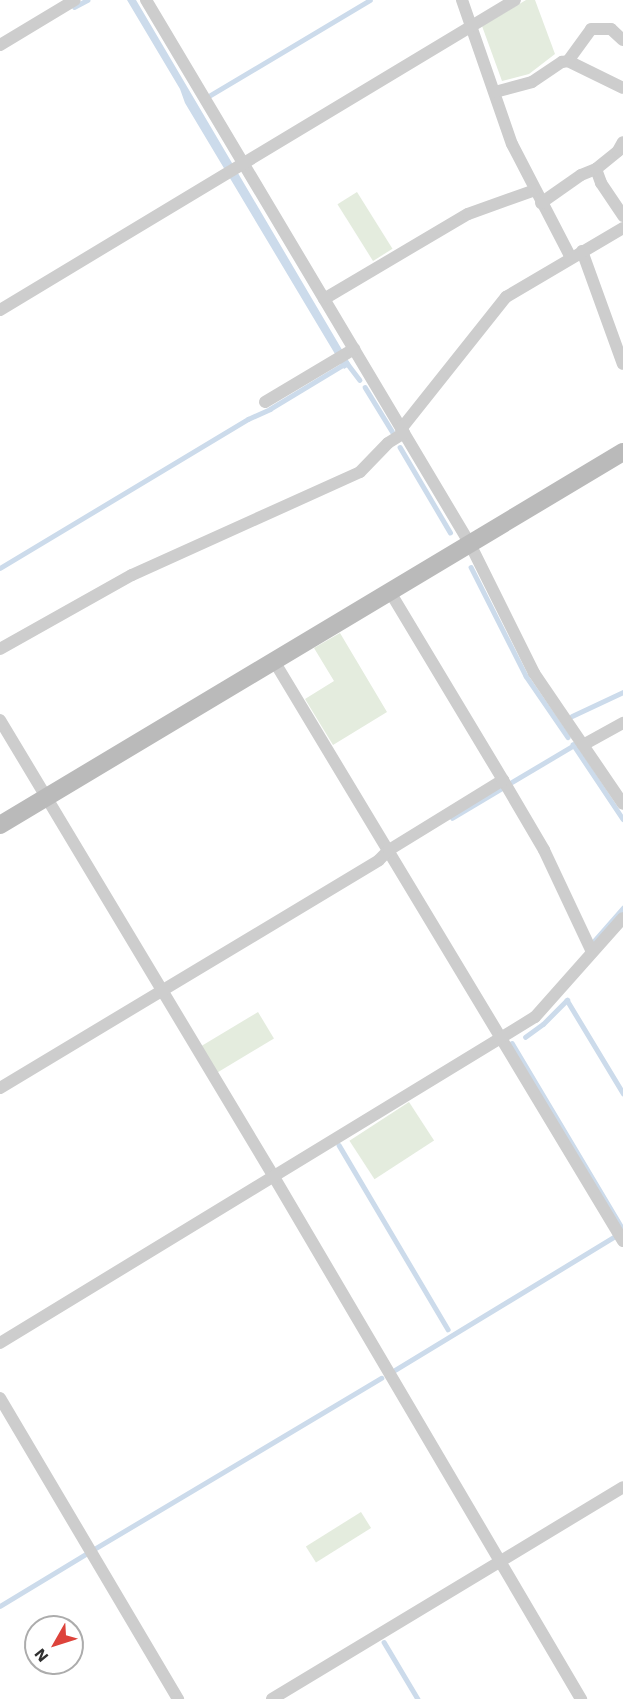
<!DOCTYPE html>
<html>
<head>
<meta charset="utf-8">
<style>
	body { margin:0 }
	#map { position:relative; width:623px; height:1699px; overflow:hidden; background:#fff; font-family:"Work Sans",sans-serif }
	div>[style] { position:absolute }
	.green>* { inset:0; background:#e4ecde; transform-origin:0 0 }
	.water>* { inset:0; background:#ccdbeb }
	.stream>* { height:4.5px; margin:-2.25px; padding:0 2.25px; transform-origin:2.25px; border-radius:2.25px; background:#ccdbeb }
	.street>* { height:12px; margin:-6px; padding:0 6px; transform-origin:6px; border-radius:6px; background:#cdcdcd }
	.secondary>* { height:18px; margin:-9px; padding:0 9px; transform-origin:9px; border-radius:9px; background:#bababa }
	span { translate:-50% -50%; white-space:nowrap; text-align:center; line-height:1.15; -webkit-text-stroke:6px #fff; paint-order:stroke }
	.north { position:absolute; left:24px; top:1615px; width:60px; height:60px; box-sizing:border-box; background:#fff; border:2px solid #acacac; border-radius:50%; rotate:231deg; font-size:16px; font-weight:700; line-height:24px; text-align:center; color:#303030 }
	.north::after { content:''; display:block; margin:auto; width:21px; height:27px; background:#dd433b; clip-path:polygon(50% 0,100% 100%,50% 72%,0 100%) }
</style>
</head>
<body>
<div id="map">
	<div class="green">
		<div style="clip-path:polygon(526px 0,535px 0,555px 54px,529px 74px,502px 81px,482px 26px)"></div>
		<div style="left:357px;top:192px;width:67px;height:23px;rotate:58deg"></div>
		<div style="clip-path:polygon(340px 633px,387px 712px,333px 745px,305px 699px,334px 681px,314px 648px)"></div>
		<div style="left:258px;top:1012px;width:31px;height:66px;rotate:59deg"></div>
		<div style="left:409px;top:1102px;width:46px;height:71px;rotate:57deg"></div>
		<div style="left:361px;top:1512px;width:19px;height:65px;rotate:58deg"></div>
	</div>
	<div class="water">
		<div style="clip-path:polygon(127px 0,136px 0,351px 365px,344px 369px,185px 103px,180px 89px)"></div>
	</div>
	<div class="stream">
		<div style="left:74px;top:7px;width:15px;rotate:-28deg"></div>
		<div style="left:209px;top:96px;width:187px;rotate:-30.8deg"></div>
		<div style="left:347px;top:363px;width:21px;rotate:53deg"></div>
		<div style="left:365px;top:387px;width:52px;rotate:58.5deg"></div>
		<div style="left:400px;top:447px;width:99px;rotate:59.5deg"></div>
		<div style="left:471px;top:567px;width:122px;rotate:63.2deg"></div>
		<div style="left:526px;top:676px;width:74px;rotate:55.5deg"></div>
		<div style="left:0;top:568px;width:289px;rotate:-31deg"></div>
		<div style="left:248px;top:419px;width:24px;rotate:-24deg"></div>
		<div style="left:270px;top:409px;width:89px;rotate:-31.2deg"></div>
		<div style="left:572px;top:716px;width:56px;rotate:-25.2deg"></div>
		<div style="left:573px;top:744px;width:90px;rotate:56.3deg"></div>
		<div style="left:512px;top:782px;width:72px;rotate:-30.8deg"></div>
		<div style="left:452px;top:818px;width:61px;rotate:-30.8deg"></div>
		<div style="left:594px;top:941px;width:44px;rotate:-48.7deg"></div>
		<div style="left:525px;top:1037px;width:22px;rotate:-36deg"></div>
		<div style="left:543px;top:1024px;width:34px;rotate:-45deg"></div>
		<div style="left:567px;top:1000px;width:109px;rotate:58.9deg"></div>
		<div style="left:512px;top:1043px;width:217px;rotate:59.2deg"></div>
		<div style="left:339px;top:1145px;width:214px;rotate:59.4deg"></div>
		<div style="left:395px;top:1370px;width:258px;rotate:-31.3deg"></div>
		<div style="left:96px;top:1548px;width:332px;rotate:-30.8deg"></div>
		<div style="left:0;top:1606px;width:100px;rotate:-31.2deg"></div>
		<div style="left:384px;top:1642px;width:66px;rotate:59.2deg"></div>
	</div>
	<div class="street">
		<div style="left:146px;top:0;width:633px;rotate:59.22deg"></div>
		<div style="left:470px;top:544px;width:144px;rotate:63.6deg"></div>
		<div style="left:534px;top:673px;width:158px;rotate:55.8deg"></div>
		<div style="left:462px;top:0;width:152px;rotate:70.9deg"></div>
		<div style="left:512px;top:144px;width:128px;rotate:62.6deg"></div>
		<div style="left:0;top:45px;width:87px;rotate:-31deg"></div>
		<div style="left:568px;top:61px;width:39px;rotate:-54deg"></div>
		<div style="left:591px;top:29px;width:20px"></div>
		<div style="left:611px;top:29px;width:16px;rotate:43deg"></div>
		<div style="left:495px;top:92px;width:38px;rotate:-15deg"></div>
		<div style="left:532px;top:82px;width:36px;rotate:-34deg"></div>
		<div style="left:562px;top:62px;width:6px;rotate:-9deg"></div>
		<div style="left:568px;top:61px;width:61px;rotate:26.1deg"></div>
		<div style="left:596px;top:169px;width:15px;rotate:70deg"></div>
		<div style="left:601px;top:183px;width:40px;rotate:56deg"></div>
		<div style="left:541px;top:203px;width:49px;rotate:-35deg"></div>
		<div style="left:581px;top:175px;width:16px;rotate:-22deg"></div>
		<div style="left:596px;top:169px;width:28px;rotate:-39deg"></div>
		<div style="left:618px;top:151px;width:10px;rotate:-61deg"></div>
		<div style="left:582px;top:251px;width:120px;rotate:70.1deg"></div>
		<div style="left:324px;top:299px;width:167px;rotate:-30.6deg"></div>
		<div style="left:468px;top:214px;width:71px;rotate:-19.7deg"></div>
		<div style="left:0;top:310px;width:601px;rotate:-31.05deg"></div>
		<div style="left:265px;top:402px;width:104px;rotate:-30.8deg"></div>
		<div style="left:401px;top:429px;width:169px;rotate:-51.5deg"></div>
		<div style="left:506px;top:297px;width:136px;rotate:-30.5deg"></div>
		<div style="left:0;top:649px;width:151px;rotate:-29.3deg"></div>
		<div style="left:132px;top:575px;width:250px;rotate:-24.3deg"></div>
		<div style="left:360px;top:472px;width:40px;rotate:-46deg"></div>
		<div style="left:388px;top:443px;width:19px;rotate:-32deg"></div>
		<div style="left:274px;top:661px;width:677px;rotate:58.96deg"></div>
		<div style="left:0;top:720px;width:533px;rotate:59.05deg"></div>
		<div style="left:274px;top:1177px;width:606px;rotate:59.54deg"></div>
		<div style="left:583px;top:745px;width:46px;rotate:-28.8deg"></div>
		<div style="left:503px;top:780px;width:81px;rotate:59.6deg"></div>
		<div style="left:544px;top:850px;width:113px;rotate:64.8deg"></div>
		<div style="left:0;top:1088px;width:442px;rotate:-31deg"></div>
		<div style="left:379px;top:860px;width:14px;rotate:-45deg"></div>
		<div style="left:389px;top:850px;width:134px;rotate:-31.6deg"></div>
		<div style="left:503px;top:780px;width:219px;rotate:-121deg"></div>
		<div style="left:0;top:1343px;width:626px;rotate:-31.36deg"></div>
		<div style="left:535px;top:1017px;width:132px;rotate:-48.4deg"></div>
		<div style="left:0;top:1398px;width:350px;rotate:59.4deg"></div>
		<div style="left:272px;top:1699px;width:410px;rotate:-31.1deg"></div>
	</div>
	<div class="secondary">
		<div style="left:0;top:825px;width:726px;rotate:-30.91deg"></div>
	</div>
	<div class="north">N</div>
</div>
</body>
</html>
